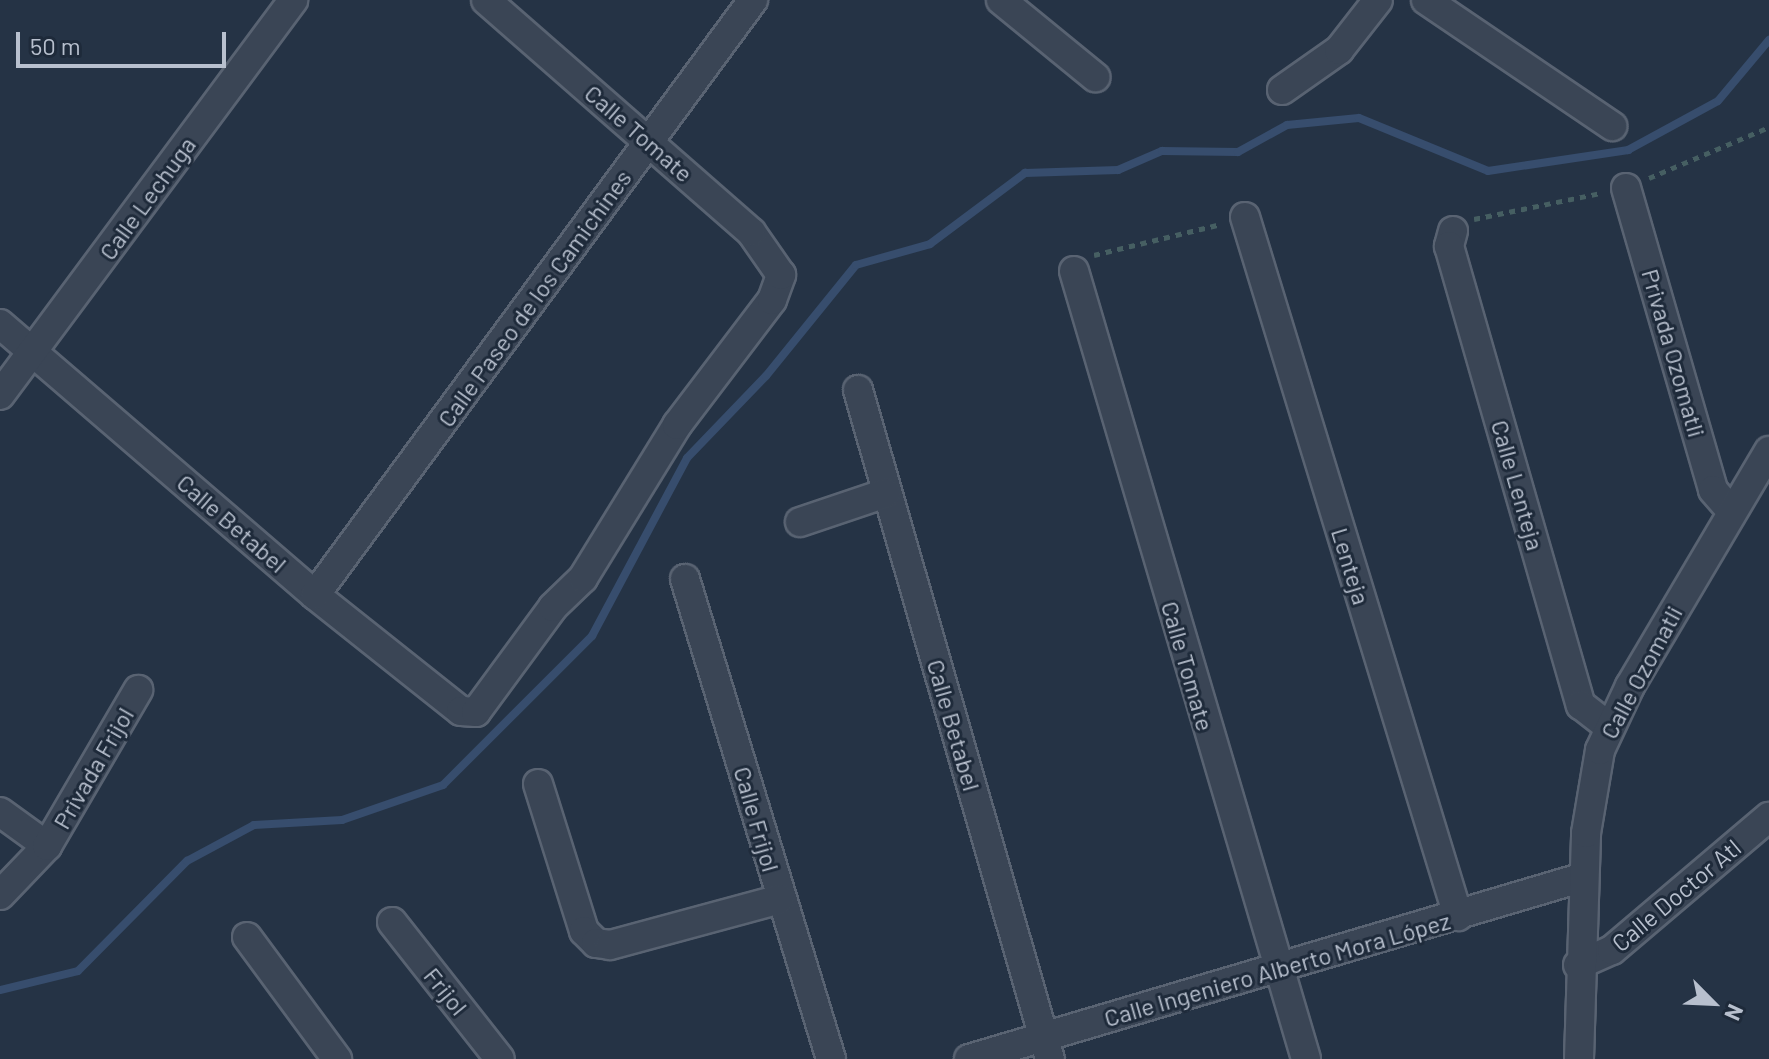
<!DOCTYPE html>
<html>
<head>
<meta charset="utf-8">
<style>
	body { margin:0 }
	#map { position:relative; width:1769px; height:1059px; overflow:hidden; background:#253345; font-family:Barlow,sans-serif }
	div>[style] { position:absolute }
	.stream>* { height:8px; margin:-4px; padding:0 4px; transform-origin:4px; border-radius:4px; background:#374d6d }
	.path>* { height:5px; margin-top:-2.5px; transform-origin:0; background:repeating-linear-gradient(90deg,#465f62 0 6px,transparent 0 12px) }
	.roads { filter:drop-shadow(2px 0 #596372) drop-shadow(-2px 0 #596372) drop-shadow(0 2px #596372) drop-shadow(0 -2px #596372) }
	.street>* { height:28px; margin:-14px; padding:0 14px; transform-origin:14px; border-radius:14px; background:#3a4555 }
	span { translate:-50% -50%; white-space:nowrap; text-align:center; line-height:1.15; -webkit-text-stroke:6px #1e2a3a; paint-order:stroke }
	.street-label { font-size:24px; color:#b8c0ce }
	.north { position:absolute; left:1673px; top:963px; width:80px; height:80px; -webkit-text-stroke:6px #1e2a3a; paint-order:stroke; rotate:114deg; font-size:22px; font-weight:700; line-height:32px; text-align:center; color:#b8c0ce }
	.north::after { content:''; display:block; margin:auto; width:28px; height:36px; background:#b8c0ce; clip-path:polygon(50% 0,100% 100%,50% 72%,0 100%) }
	.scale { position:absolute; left:16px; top:32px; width:210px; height:36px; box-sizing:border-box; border:4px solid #b8c0ce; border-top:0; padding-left:10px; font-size:24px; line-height:28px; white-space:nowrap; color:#b8c0ce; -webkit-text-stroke:6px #1e2a3a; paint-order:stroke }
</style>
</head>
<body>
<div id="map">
	<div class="stream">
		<div style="left:0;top:990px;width:80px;rotate:-13.7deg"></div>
		<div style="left:78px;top:971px;width:155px;rotate:-45.3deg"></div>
		<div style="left:187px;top:861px;width:76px;rotate:-28.2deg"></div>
		<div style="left:254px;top:825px;width:88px;rotate:-3.3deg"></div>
		<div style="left:342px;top:820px;width:107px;rotate:-19.1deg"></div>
		<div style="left:443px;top:785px;width:211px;rotate:-45deg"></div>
		<div style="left:592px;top:636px;width:202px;rotate:-61.9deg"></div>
		<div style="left:687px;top:458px;width:114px;rotate:-46.1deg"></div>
		<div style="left:766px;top:376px;width:143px;rotate:-51deg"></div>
		<div style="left:856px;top:265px;width:77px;rotate:-15.8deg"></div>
		<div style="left:930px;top:244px;width:119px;rotate:-36.8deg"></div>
		<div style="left:1025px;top:173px;width:93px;rotate:-1.8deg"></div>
		<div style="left:1118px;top:170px;width:48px;rotate:-23.4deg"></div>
		<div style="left:1162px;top:151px;width:76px;rotate:0.8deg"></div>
		<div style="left:1238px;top:152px;width:56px;rotate:-28.9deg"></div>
		<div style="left:1287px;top:125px;width:72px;rotate:-5.6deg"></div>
		<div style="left:1359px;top:118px;width:139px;rotate:22.3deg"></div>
		<div style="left:1488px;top:171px;width:142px;rotate:-8.5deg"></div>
		<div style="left:1628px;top:150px;width:102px;rotate:-28.6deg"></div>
		<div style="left:1718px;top:101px;width:80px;rotate:-50.1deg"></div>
	</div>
	<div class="path">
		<div style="left:1649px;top:178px;width:130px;rotate:-23deg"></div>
		<div style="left:1474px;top:219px;width:130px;rotate:-11.6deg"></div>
		<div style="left:1094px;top:255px;width:131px;rotate:-13.7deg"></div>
	</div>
	<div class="roads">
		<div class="street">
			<div style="left:1001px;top:0;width:122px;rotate:39.3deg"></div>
			<div style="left:1426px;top:0;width:225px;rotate:34.1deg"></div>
			<div style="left:1282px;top:90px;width:70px;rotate:-35.1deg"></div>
			<div style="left:1339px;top:50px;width:63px;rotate:-52deg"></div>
			<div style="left:1626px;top:188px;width:314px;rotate:73.9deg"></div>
			<div style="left:1713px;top:490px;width:29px;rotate:49deg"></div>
			<div style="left:1245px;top:217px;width:731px;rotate:73.05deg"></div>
			<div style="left:1453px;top:231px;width:16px;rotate:105deg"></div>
			<div style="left:1449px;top:246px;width:478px;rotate:74deg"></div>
			<div style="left:1581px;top:705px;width:34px;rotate:38deg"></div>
			<div style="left:1074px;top:271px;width:821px;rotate:73.59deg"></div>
			<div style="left:0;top:324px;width:416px;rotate:40.7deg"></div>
			<div style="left:315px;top:595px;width:186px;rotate:38.5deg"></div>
			<div style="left:461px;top:711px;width:15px;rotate:4deg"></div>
			<div style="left:476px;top:712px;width:130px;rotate:-53.7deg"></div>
			<div style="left:553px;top:607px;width:42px;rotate:-44deg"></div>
			<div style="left:583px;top:578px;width:180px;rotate:-58.4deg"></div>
			<div style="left:677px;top:425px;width:157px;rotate:-52.8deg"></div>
			<div style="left:772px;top:300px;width:27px;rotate:-70deg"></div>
			<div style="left:781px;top:275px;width:52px;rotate:-124.9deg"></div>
			<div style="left:751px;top:232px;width:352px;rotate:-138.8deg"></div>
			<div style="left:858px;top:390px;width:696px;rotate:73.99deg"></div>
			<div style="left:0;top:395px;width:492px;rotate:-53.4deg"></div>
			<div style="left:800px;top:522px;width:91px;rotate:-18.6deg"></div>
			<div style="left:685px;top:579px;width:502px;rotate:73.08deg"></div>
			<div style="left:315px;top:595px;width:739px;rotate:-53.64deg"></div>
			<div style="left:538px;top:784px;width:154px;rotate:72.6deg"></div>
			<div style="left:584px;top:931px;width:17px;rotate:45deg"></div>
			<div style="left:596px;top:943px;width:14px;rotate:8deg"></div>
			<div style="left:610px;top:945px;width:176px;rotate:-15.1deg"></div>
			<div style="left:0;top:812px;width:58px;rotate:35.9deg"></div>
			<div style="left:0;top:895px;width:68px;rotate:-46.2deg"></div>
			<div style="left:47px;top:846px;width:181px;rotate:-59.7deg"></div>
			<div style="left:392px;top:922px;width:174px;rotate:51.8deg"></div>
			<div style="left:247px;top:937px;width:152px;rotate:53.6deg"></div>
			<div style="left:1578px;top:965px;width:37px;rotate:-24deg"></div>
			<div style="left:1612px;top:950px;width:206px;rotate:-40.3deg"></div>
			<div style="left:969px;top:1059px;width:641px;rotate:-16.49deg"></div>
			<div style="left:1579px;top:1059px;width:226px;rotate:-88.2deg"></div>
			<div style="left:1586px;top:833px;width:84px;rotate:-80.4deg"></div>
			<div style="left:1600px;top:750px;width:71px;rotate:-64.9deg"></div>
			<div style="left:1630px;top:686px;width:273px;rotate:-59.4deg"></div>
		</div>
	</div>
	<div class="street-label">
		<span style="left:639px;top:133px;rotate:41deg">Calle Tomate</span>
		<span style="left:147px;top:198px;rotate:-54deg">Calle Lechuga</span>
		<span style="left:534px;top:298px;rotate:-54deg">Calle Paseo de los Camichines</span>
		<span style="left:1674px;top:353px;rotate:74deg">Privada Ozomatli</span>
		<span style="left:1518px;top:485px;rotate:74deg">Calle Lenteja</span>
		<span style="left:232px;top:523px;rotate:41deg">Calle Betabel</span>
		<span style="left:1351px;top:566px;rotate:73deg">Lenteja</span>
		<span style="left:1188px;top:666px;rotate:74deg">Calle Tomate</span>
		<span style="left:1641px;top:672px;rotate:-62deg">Calle Ozomatli</span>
		<span style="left:954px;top:725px;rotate:74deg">Calle Betabel</span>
		<span style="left:93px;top:768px;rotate:-60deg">Privada Frijol</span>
		<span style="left:757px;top:819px;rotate:74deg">Calle Frijol</span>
		<span style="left:1676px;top:895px;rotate:-40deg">Calle Doctor Atl</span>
		<span style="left:1277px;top:969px;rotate:-16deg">Calle Ingeniero Alberto Mora López</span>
		<span style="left:446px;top:991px;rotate:51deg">Frijol</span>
	</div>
	<div class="north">N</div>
	<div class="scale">50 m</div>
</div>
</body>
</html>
